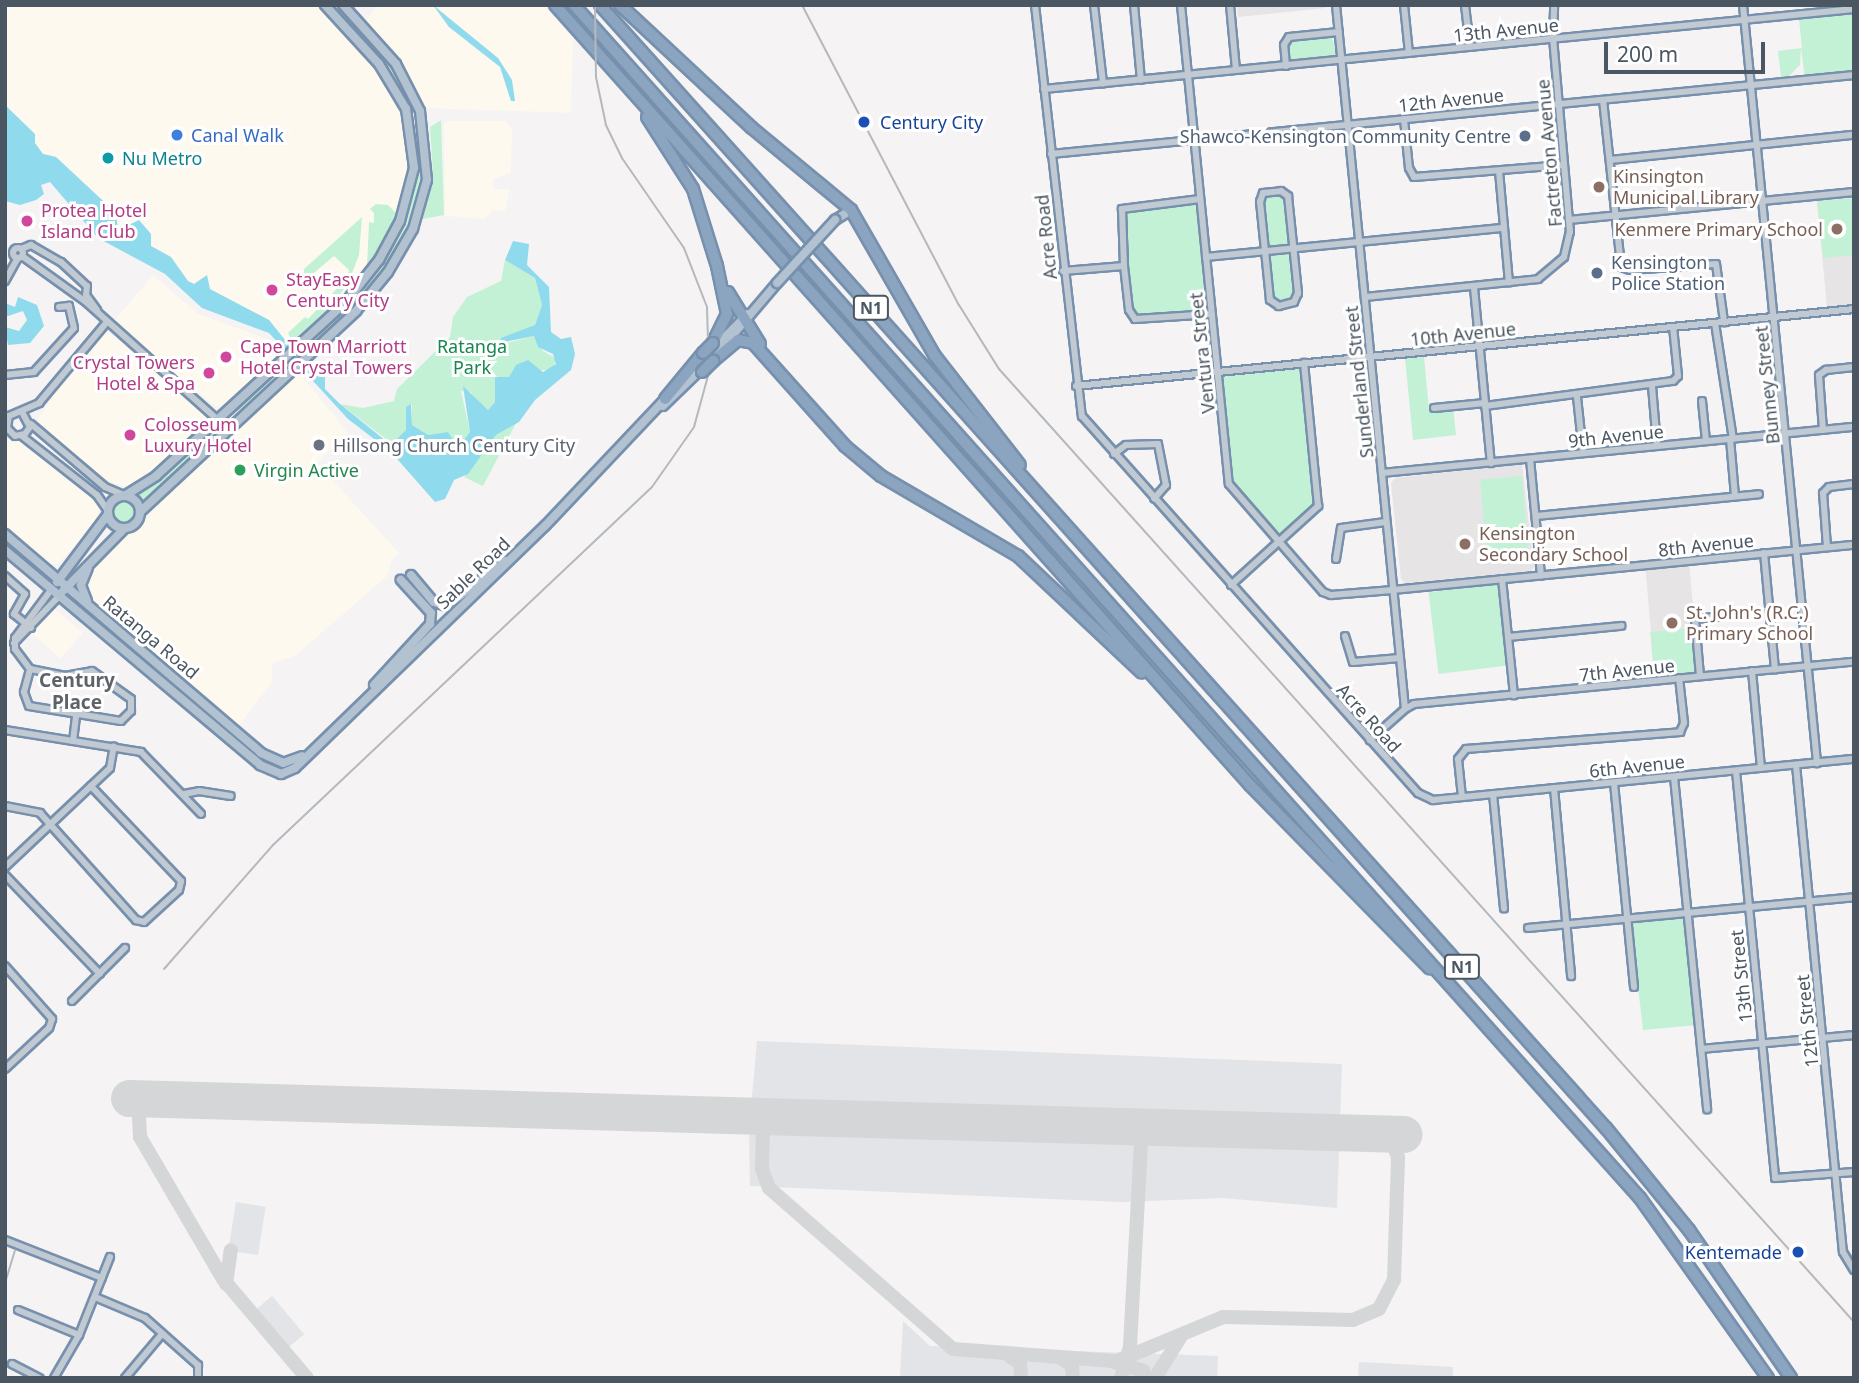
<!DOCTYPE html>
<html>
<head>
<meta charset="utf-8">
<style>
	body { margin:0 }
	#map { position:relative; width:1859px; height:1383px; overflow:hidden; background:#f5f3f3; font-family:"Noto Sans",sans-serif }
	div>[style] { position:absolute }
	.commercial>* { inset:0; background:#fdf9ef; transform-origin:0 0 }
	.education>* { inset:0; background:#e6e4e5; transform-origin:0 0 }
	.airport>* { inset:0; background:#e2e4e7; transform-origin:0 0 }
	.green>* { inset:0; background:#c3f1d5; transform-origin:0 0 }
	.round { border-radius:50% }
	.water>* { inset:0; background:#90daee }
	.taxiway>* { height:14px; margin:-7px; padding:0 7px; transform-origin:7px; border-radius:7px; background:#d5d6d8 }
	.runway>* { height:37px; margin:-18.5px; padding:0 18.5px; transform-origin:18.5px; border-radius:18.5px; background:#d5d6d8 }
	.roads { filter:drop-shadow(2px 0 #7690ad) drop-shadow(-2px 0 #7690ad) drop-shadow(0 2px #7690ad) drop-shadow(0 -2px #7690ad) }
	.minor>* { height:6px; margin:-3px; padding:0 3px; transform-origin:3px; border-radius:3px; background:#c1cad2 }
	.minor>.ring { margin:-3px; padding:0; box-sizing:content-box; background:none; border:6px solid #c1cad2; border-radius:50% }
	.major>* { height:8px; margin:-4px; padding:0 4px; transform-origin:4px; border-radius:4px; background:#b3c2d1 }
	.major>.ring { margin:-4px; padding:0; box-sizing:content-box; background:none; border:8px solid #b3c2d1; border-radius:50% }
	.highway>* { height:10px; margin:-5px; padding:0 5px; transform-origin:5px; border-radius:5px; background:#8ba5c1 }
	.rail>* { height:2px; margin:-1px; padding:0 1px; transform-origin:1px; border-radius:1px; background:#b5b8bd }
	.bridges { filter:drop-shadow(2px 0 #7690ad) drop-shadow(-2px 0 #7690ad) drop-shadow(0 2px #7690ad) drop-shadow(0 -2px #7690ad) }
	.major-bridge>* { height:8px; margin:-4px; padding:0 4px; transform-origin:4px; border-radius:4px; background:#b3c2d1 }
	.highway-bridge>* { height:10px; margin:-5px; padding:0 5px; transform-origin:5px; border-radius:5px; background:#8ba5c1 }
	.dots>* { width:19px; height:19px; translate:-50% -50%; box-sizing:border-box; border:4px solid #fff; border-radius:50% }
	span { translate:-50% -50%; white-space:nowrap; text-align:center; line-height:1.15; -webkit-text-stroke:6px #fff; paint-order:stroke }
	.shield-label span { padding:2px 5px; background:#fff; border:2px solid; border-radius:5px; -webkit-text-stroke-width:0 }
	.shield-label { font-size:16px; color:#4a5661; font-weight:700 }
	.street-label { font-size:18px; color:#4a5661 }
	.transit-label { font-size:18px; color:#164399 }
	.left { translate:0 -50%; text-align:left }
	.right { translate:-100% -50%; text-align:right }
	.shop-label { font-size:18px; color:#366cbe }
	.service-label { font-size:18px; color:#4e5e75 }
	.culture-label { font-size:18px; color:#0d838f }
	.education-label { font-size:18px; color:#785e54 }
	.hotel-label { font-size:18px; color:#b23c85 }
	.park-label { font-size:18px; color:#17864f }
	.worship-label { font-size:18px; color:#5b616d }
	.leisure-label { font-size:18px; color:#27864d }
	.neighbourhood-label { font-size:19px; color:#5f6368; font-weight:700 }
	.frame { position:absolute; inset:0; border:7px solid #4a5661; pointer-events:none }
	.scale { position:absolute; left:1604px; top:42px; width:161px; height:32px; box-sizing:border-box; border:4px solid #4a5661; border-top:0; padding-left:9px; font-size:21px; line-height:24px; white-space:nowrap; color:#4a5661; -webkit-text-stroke:5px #fff; paint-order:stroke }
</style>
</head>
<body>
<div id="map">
	<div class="commercial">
		<div style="clip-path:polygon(5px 5px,322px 5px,377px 66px,406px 128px,411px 168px,401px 210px,377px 258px,340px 305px,290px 347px,269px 320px,210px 289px,207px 276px,194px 284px,188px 281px,171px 257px,151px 246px,149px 230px,139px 220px,118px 230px,107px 210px,115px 211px,53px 155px,43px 154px,35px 143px,35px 134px,5px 105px)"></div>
		<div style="clip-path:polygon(377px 5px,543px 5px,573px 38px,571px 113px,424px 108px,404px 73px,364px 23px)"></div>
		<div style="clip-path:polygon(448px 121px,506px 121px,512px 130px,511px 173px,493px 179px,493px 189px,510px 189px,505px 211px,493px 210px,484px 219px,445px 216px,444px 124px)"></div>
		<div style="clip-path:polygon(153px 275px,198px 314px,270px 340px,283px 355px,225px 408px,216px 407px,113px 322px)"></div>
		<div style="clip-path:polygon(107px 331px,206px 412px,205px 424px,151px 473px,127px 487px,109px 482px,36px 422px,66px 375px,75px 371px,81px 359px)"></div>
		<div style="clip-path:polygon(297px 370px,348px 433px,317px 463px,400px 554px,392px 560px,387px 576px,295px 656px,272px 663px,272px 682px,237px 728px,86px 595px,81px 580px,115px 539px,139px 527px,152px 498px)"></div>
		<div style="clip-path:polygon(16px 438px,29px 442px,99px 506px,97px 522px,58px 564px,48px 564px,5px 529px,5px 439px)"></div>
		<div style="left:52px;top:606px;width:41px;height:34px;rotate:41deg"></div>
	</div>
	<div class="education">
		<div style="clip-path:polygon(1237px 5px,1325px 5px,1325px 8px,1238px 17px)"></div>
		<div style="clip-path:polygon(1854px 198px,1854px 305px,1827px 307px,1817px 201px)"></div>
		<div style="clip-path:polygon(1522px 464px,1534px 567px,1531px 571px,1406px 583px,1401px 579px,1391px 483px,1395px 478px)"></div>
		<div style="left:1689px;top:561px;width:116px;height:44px;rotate:85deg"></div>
	</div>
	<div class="airport">
		<div style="clip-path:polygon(757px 1041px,1342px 1064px,1337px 1208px,1223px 1198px,1122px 1202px,750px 1186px,749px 1129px)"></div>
		<div style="left:236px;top:1202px;width:30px;height:49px;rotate:9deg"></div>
		<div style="left:272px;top:1296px;width:50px;height:28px;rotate:50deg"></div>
		<div style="clip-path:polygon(903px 1321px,930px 1346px,1218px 1356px,1217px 1378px,900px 1378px)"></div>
		<div style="clip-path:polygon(1359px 1362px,1453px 1367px,1453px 1378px,1358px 1378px)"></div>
	</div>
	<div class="green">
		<div style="clip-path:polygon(1854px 14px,1854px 73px,1805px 78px,1801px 48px,1800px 65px,1789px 76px,1781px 77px,1778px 51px,1802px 48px,1799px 19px)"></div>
		<div style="clip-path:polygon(363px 33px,388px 59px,410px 100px,406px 101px,361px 35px)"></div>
		<div style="clip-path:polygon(1331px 35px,1337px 53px,1331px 59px,1288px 61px,1286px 44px,1292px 39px)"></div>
		<div style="clip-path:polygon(441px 120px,444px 215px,422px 219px,433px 174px,430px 127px)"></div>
		<div style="clip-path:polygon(420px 126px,420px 193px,395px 255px,365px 298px,266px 390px,227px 419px,348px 305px,382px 261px,415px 187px,416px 127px)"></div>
		<div style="clip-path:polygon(1263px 193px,1285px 193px,1296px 301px,1280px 306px,1270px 300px)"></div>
		<div style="clip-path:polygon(1854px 198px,1854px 255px,1823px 258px,1817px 201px)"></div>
		<div style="clip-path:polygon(1195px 202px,1208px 307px,1202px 311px,1136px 317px,1131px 311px,1125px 210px)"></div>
		<div style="clip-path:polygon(376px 204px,388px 205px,398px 215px,391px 233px,367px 267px,369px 222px,374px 223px,374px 213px,370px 209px)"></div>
		<div style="clip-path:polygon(362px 217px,359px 255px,349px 281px,334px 304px,293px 342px,288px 333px,305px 317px,308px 319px,347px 278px,349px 270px,334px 256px,304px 281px,304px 269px)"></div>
		<div style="clip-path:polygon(505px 260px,535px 278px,542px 305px,535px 325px,510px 337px,507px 343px,534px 336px,543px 351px,557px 359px,552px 370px,513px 370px,509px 377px,495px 377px,495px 402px,488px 410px,478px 405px,471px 392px,461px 391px,470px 432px,458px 447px,448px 432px,428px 435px,412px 425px,412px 405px,406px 407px,406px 430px,394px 445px,340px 404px,363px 408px,394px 401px,397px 389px,450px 337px,453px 317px,467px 297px,501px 281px)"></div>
		<div style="clip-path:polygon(1424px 357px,1429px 410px,1453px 407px,1456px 435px,1413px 440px,1405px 358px)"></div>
		<div style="clip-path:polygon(1296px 366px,1304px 373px,1315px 506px,1278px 536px,1232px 486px,1221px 380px,1227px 373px)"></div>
		<div style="clip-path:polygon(516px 423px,483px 486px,464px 477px,496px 435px)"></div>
		<div style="clip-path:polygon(217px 425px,214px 436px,143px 506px,133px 494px)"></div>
		<div style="left:1522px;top:476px;width:81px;height:42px;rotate:85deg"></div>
		<div class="round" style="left:112px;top:500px;width:24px;height:24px"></div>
		<div style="left:1498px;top:584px;width:82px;height:70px;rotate:83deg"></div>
		<div style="left:1696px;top:628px;width:48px;height:46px;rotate:85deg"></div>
		<div style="clip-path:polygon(1683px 916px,1697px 1025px,1643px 1030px,1631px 925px,1634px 921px)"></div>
	</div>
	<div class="water">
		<div style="clip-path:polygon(433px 5px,498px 58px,512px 80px,515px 101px,511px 101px,500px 67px,449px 27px)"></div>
		<div style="clip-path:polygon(5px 105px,35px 134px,35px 143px,43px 154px,56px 157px,115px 212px,108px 210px,117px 220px,118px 230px,139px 220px,151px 234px,151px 246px,171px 257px,188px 281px,194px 284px,207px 275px,210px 289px,269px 320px,311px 372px,325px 376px,325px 389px,340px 404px,391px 445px,406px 430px,406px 407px,411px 404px,412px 425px,428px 435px,448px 432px,458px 447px,470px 432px,463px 386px,488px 410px,495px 402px,495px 377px,509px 377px,516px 365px,528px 360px,543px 372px,556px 364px,553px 354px,538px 347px,534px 336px,500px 343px,501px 338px,535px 325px,542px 305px,535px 278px,505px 260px,513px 241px,529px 244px,527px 265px,549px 287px,551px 332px,561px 339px,571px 337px,575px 354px,571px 370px,535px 400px,519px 422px,496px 435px,468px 474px,454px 480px,445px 499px,435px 502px,391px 452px,348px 419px,269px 333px,202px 308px,165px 274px,98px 238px,50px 182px,41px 185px,44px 194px,36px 200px,20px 205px,5px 201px)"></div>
		<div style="clip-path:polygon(18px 297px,37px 305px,44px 326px,30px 343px,8px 345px,5px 327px,19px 331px,27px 320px,23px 311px,5px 317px,5px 303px,15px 307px)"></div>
	</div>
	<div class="taxiway">
		<div style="left:138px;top:1098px;width:39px;rotate:87deg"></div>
		<div style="left:140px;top:1137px;width:164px;rotate:59.7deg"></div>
		<div style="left:223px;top:1279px;width:130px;rotate:49.7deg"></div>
		<div style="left:744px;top:1115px;width:15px;rotate:20deg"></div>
		<div style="left:758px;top:1120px;width:12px;rotate:66deg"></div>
		<div style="left:785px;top:1116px;width:14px;rotate:172deg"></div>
		<div style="left:771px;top:1118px;width:13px;rotate:129deg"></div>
		<div style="left:763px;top:1128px;width:41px;rotate:91.4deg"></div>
		<div style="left:762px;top:1169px;width:20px;rotate:70deg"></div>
		<div style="left:769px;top:1188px;width:244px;rotate:41.2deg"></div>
		<div style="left:953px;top:1349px;width:158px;rotate:4.3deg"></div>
		<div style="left:1111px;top:1361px;width:34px;rotate:17deg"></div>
		<div style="left:1123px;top:1126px;width:15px;rotate:23deg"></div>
		<div style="left:1137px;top:1132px;width:12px;rotate:70deg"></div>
		<div style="left:226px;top:1284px;width:34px;rotate:-82deg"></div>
		<div style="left:1009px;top:1356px;width:13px;rotate:32deg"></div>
		<div style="left:1020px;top:1363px;width:15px;rotate:86deg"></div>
		<div style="left:1062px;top:1359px;width:12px;rotate:31deg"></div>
		<div style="left:1072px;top:1365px;width:13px;rotate:86deg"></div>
		<div style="left:1117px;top:1361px;width:115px;rotate:-22.5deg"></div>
		<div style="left:1223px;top:1317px;width:130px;rotate:1.3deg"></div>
		<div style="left:1353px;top:1320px;width:28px;rotate:-23deg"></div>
		<div style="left:1379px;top:1309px;width:33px;rotate:-63deg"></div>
		<div style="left:1394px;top:1280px;width:123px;rotate:-88.1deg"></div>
		<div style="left:1398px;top:1157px;width:18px;rotate:-112deg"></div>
		<div style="left:1391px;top:1140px;width:18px;rotate:-158deg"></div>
		<div style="left:1121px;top:1378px;width:33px;rotate:-74deg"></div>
		<div style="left:1130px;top:1346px;width:206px;rotate:-86.9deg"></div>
		<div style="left:1141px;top:1140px;width:12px;rotate:-59deg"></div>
		<div style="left:1147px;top:1130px;width:17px;rotate:-10deg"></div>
		<div style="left:1155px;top:1378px;width:47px;rotate:-58deg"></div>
	</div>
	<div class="runway">
		<div style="left:129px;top:1098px;width:1275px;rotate:1.62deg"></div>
	</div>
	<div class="roads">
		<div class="minor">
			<div style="left:1035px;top:5px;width:414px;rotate:83.5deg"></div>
			<div style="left:1082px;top:416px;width:505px;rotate:48.29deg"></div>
			<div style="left:1418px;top:793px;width:17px;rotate:25deg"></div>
			<div style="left:1433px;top:800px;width:423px;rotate:-5.6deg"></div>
			<div style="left:1094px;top:5px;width:79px;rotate:83.4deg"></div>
			<div style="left:1134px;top:5px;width:75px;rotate:84.7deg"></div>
			<div style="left:1181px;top:5px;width:481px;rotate:84.3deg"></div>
			<div style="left:1229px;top:484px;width:143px;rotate:49deg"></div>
			<div style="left:1323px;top:592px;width:9px;rotate:21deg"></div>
			<div style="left:1331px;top:595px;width:62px;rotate:-4.6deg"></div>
			<div style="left:1393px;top:590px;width:463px;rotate:-5.6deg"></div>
			<div style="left:1230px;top:5px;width:65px;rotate:84.7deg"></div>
			<div style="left:1336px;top:5px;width:707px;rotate:84.4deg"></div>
			<div style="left:1405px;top:709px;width:47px;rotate:138.5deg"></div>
			<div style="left:1404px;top:5px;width:48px;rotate:84.1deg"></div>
			<div style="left:1465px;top:5px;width:42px;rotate:83.2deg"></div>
			<div style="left:1743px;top:5px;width:762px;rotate:84.42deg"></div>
			<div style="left:1286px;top:66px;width:21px;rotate:-95deg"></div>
			<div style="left:1284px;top:45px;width:9px;rotate:-58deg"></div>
			<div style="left:1289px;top:37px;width:50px;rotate:-5.7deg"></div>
			<div style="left:1044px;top:89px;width:814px;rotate:-5.64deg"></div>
			<div style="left:1603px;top:100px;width:168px;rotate:83.8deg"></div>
			<div style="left:1621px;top:267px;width:9px;rotate:18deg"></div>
			<div style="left:1630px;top:270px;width:86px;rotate:-4deg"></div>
			<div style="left:1716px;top:264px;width:59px;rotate:82.1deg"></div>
			<div style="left:1404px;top:119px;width:49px;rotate:84.2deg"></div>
			<div style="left:1409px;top:168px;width:10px;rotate:61deg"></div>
			<div style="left:1414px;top:177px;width:150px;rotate:-4.6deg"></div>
			<div style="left:1051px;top:154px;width:807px;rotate:-5.62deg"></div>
			<div style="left:1610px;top:160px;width:245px;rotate:-5.9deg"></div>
			<div style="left:1499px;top:171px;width:112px;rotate:84.9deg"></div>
			<div style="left:1281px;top:191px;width:9px;rotate:36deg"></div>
			<div style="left:1288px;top:196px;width:98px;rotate:84.1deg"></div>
			<div style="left:1298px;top:293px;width:10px;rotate:114deg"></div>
			<div style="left:1294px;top:302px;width:16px;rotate:165deg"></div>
			<div style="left:1279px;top:306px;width:11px;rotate:-146deg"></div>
			<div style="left:1270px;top:300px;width:99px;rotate:-95.8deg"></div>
			<div style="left:1260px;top:202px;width:9px;rotate:-72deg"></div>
			<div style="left:1263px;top:193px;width:18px;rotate:-6deg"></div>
			<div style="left:1200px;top:199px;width:79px;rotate:172.7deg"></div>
			<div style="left:1122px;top:209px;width:57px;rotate:88deg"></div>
			<div style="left:1124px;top:266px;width:44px;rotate:83.5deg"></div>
			<div style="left:1129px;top:310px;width:11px;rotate:56deg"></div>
			<div style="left:1135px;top:319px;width:77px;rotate:-3.7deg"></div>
			<div style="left:1569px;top:220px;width:286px;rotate:-5.6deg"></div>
			<div class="ring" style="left:13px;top:248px;width:4px;height:4px"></div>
			<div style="left:21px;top:249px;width:11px;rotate:-22deg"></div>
			<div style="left:31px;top:245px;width:34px;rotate:30deg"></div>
			<div style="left:61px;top:262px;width:35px;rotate:43deg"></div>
			<div style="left:87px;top:286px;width:9px;rotate:96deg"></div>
			<div style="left:86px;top:295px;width:19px;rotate:54deg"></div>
			<div style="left:22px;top:256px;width:79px;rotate:35.7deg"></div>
			<div style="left:86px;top:302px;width:189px;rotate:41.8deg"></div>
			<div style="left:1206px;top:257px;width:299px;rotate:-5.6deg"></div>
			<div style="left:1063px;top:271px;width:61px;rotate:-4.7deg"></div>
			<div style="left:5px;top:281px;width:26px;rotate:-61deg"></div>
			<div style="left:1474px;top:288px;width:176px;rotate:84.5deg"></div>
			<div style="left:1365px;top:297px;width:174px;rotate:-5.9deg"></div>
			<div style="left:1538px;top:279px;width:34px;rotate:-40deg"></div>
			<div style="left:1564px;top:257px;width:26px;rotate:-77deg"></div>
			<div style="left:1570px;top:232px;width:194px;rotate:-95deg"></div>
			<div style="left:1553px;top:39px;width:34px;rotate:-88deg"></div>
			<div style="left:1715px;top:323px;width:117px;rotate:81.2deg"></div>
			<div style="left:5px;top:375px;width:29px;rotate:-6deg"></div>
			<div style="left:34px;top:372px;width:59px;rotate:-47.7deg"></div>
			<div style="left:74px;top:328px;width:23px;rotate:-103deg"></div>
			<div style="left:69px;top:306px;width:10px;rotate:174deg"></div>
			<div style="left:1076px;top:386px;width:782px;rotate:-5.65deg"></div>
			<div style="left:1652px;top:386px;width:60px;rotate:85.2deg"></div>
			<div style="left:1577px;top:397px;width:56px;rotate:83.9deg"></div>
			<div style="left:1702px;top:401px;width:40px;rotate:84.3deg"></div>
			<div style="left:1485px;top:406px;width:190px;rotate:-7.6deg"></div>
			<div style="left:1673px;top:381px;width:7px;rotate:-45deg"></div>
			<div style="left:1678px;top:376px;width:49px;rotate:-95.8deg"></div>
			<div style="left:1434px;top:408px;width:51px;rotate:-5.6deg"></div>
			<div style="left:22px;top:412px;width:17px;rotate:62deg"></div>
			<div style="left:30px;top:427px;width:9px;rotate:126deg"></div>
			<div style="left:25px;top:434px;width:10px;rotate:169deg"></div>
			<div style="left:15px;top:436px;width:11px;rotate:-135deg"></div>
			<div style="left:7px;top:428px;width:12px;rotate:-81deg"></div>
			<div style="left:9px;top:416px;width:33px;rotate:-23deg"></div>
			<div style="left:39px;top:403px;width:106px;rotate:-50deg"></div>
			<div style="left:31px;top:424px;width:97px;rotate:40.4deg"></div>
			<div style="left:105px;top:487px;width:21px;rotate:23deg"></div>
			<div style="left:1823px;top:430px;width:55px;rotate:-94.2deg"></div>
			<div style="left:1819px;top:375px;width:9px;rotate:-36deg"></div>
			<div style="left:1826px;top:370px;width:28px;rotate:-6deg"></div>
			<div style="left:22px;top:436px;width:95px;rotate:38.2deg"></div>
			<div style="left:97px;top:495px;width:19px;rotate:55deg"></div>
			<div style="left:1730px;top:439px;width:57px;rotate:85deg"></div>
			<div style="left:1114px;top:454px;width:15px;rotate:-37deg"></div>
			<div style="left:1126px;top:445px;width:32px;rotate:-2deg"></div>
			<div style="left:1158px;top:444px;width:42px;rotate:79deg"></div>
			<div style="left:1166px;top:485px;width:18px;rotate:131deg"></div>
			<div style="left:1530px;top:459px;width:117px;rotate:84.6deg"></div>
			<div style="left:1382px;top:473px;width:474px;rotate:-5.6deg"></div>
			<div style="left:1536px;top:516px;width:224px;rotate:-5.6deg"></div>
			<div style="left:1827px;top:547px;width:54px;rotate:-94.2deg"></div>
			<div style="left:1823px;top:493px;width:8px;rotate:-45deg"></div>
			<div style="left:1829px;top:487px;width:25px;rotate:-7deg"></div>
			<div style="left:1764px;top:553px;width:117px;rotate:84.6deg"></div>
			<div style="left:1336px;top:559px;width:31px;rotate:-81deg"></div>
			<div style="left:1341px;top:528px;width:45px;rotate:-7.6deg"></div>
			<div style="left:5px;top:576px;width:27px;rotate:42deg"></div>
			<div style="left:25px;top:594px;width:23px;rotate:119deg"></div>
			<div style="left:14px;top:614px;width:22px;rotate:39deg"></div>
			<div style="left:1502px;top:579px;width:117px;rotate:84.1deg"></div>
			<div style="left:1231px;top:585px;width:118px;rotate:-42.2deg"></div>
			<div style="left:1318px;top:506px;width:144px;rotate:-95.6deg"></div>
			<div style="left:1345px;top:636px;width:27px;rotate:73deg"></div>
			<div style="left:1353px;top:662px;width:47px;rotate:-4.9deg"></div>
			<div style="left:1508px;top:637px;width:114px;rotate:-5.6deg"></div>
			<div style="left:14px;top:643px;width:65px;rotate:-46.2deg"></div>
			<div style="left:30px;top:669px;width:36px;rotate:11deg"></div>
			<div style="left:65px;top:676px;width:27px;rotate:-10deg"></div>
			<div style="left:92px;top:671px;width:48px;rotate:35.7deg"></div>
			<div style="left:131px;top:699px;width:12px;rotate:90deg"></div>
			<div style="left:131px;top:711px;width:14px;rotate:135deg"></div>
			<div style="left:121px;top:721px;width:93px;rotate:-170.7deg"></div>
			<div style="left:29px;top:706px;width:15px;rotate:-110deg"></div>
			<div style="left:24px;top:692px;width:24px;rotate:-75deg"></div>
			<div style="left:30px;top:669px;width:25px;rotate:-127deg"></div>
			<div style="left:15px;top:649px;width:11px;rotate:-90deg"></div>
			<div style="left:15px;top:638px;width:60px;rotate:-53.1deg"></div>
			<div style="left:1752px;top:671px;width:97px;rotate:84.7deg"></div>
			<div style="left:1700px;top:676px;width:57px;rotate:-95deg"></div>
			<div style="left:1695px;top:619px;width:36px;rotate:-6deg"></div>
			<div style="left:1405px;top:709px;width:10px;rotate:-29deg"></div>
			<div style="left:1414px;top:704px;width:442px;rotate:-5.5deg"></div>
			<div style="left:5px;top:730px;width:138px;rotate:9.2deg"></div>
			<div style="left:141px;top:752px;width:86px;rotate:45.9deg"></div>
			<div style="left:73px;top:741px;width:25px;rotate:-83deg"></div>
			<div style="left:1796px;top:765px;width:489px;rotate:84.5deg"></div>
			<div style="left:1843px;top:1252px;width:21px;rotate:59deg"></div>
			<div style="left:1736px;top:771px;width:409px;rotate:84.5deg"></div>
			<div style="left:1775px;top:1178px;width:79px;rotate:-4.3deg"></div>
			<div style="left:1674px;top:777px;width:334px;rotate:84.3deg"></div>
			<div style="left:1614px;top:783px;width:205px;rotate:84.4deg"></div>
			<div style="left:1554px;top:788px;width:189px;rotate:84.8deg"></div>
			<div style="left:184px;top:794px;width:15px;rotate:-11deg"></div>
			<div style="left:199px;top:791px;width:32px;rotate:9deg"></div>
			<div style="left:1493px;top:794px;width:115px;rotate:84.5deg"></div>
			<div style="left:1462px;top:797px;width:38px;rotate:-96deg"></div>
			<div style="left:1458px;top:759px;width:13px;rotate:-51deg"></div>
			<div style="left:1466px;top:749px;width:215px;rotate:-4.5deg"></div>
			<div style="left:1680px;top:732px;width:10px;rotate:-66deg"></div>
			<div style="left:1684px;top:723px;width:45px;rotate:-96.3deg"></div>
			<div style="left:5px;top:806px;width:36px;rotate:11deg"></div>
			<div style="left:40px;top:813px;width:144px;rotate:48.1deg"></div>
			<div style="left:136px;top:920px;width:8px;rotate:14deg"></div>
			<div style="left:144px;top:922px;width:47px;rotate:-42.4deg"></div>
			<div style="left:179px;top:890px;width:9px;rotate:-77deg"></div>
			<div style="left:181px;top:881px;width:131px;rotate:-133.5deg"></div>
			<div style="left:5px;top:867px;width:144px;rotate:-43.3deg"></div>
			<div style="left:110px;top:768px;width:22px;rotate:-80deg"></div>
			<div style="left:5px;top:875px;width:137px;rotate:46.2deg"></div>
			<div style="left:1528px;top:928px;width:327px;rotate:-5.4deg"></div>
			<div style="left:5px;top:966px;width:71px;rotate:48.4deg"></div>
			<div style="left:52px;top:1019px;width:9px;rotate:108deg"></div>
			<div style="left:49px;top:1028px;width:60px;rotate:137deg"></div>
			<div style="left:72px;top:1001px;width:75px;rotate:-45deg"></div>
			<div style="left:1701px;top:1049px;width:154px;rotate:-5.2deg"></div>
			<div style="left:5px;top:1240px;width:104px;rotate:21.4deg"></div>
			<div style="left:95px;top:1297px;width:54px;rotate:22.8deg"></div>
			<div style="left:145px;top:1318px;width:71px;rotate:41.6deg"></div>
			<div style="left:198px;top:1365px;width:13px;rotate:90deg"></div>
			<div style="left:18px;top:1310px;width:66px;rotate:22.3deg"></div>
			<div style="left:12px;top:1364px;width:31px;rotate:27deg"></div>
			<div style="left:54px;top:1378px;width:50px;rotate:-59.8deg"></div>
			<div style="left:79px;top:1335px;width:84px;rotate:-68.3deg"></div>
			<div style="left:125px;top:1378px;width:57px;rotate:-49.9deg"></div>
		</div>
		<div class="major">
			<div style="left:835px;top:220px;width:19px;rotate:-32deg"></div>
			<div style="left:713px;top:349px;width:49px;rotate:-45deg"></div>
			<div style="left:720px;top:350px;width:88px;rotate:-49.6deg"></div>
			<div style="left:663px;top:406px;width:54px;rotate:-44.3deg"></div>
			<div style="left:126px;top:495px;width:36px;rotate:-32deg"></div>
			<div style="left:156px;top:476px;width:256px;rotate:-42.5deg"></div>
			<div style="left:345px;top:303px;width:55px;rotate:-51.7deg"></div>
			<div style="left:379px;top:260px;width:44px;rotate:-61.7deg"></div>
			<div style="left:400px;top:221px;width:55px;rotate:-75.2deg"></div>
			<div style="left:414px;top:168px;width:60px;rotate:-97.7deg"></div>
			<div style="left:406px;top:109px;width:52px;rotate:-121deg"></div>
			<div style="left:379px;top:64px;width:80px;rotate:-132.5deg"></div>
			<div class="ring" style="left:108px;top:496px;width:24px;height:24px"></div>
			<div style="left:140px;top:512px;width:295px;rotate:-42.9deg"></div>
			<div style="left:356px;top:311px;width:50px;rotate:-50.6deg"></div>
			<div style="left:388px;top:272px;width:50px;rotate:-59.8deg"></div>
			<div style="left:413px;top:229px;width:51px;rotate:-74.1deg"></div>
			<div style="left:427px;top:180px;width:69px;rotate:-95.8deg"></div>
			<div style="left:420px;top:111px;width:53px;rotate:-117.1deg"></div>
			<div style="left:396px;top:64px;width:79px;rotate:-131.9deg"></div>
			<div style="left:5px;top:534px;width:337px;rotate:40.5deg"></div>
			<div style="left:261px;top:753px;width:24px;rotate:24deg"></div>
			<div style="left:283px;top:763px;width:20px;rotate:-20deg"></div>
			<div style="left:5px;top:550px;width:334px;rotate:40.1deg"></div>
			<div style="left:260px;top:765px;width:23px;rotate:23deg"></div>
			<div style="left:281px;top:774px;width:15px;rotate:-23deg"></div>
			<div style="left:295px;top:768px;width:348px;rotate:-44.1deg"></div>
			<div style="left:545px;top:526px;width:180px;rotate:-46.6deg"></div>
			<div style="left:411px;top:575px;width:35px;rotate:50deg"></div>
			<div style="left:434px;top:602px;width:13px;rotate:18deg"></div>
			<div style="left:446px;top:606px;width:75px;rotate:-36.9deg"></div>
			<div style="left:57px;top:582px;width:85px;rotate:-53.1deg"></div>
			<div style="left:63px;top:591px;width:88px;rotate:-45.5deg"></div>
			<div style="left:87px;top:601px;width:17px;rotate:-111deg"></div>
			<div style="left:81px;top:585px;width:18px;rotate:-68deg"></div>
			<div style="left:374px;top:685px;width:83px;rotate:-47.4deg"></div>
			<div style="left:430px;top:624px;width:11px;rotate:-85deg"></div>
			<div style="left:431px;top:613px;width:45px;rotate:-132.3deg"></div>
		</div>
		<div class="highway">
			<div style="left:555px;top:5px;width:1045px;rotate:48.3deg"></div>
			<div style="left:1250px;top:785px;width:257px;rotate:45.6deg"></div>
			<div style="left:574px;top:5px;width:1600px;rotate:48.22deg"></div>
			<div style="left:1640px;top:1198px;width:221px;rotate:54.6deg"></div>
			<div style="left:600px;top:5px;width:1508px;rotate:48.15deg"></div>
			<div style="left:1606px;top:1128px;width:132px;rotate:50.9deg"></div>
			<div style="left:1689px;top:1230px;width:180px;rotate:55.4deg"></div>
			<div style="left:620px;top:5px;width:180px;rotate:43deg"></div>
			<div style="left:752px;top:128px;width:129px;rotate:39.6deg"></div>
			<div style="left:851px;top:210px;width:168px;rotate:60.1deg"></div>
			<div style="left:935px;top:356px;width:138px;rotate:52.1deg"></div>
			<div style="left:647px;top:117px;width:85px;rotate:57.4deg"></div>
			<div style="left:693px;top:189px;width:81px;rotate:72.7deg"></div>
			<div style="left:717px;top:266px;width:49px;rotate:78.2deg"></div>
			<div style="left:727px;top:314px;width:32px;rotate:116deg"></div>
			<div style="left:728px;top:292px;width:61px;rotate:58.4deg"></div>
			<div style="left:713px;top:361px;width:33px;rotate:-40deg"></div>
			<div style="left:738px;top:340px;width:15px;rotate:11deg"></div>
			<div style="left:753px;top:343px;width:138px;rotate:48.2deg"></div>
			<div style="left:845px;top:446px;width:47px;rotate:39.8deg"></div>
			<div style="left:881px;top:476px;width:159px;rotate:30.3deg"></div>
			<div style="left:1018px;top:556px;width:170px;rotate:43.3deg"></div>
			<div style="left:665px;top:399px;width:60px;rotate:-50.4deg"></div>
		</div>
	</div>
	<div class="rail">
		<div style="left:802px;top:5px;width:339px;rotate:62.4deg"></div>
		<div style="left:959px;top:305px;width:75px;rotate:58deg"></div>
		<div style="left:999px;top:369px;width:1280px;rotate:48.1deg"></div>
		<div style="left:164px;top:969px;width:165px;rotate:-48.7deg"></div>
		<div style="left:273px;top:845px;width:521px;rotate:-43.37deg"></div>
		<div style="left:652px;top:487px;width:73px;rotate:-55deg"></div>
		<div style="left:694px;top:427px;width:57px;rotate:-74.7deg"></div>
		<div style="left:709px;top:372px;width:65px;rotate:-91.8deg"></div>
		<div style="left:707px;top:307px;width:63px;rotate:-111.3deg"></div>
		<div style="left:684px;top:248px;width:109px;rotate:-124.6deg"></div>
		<div style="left:622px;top:158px;width:37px;rotate:-116deg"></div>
		<div style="left:606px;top:125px;width:49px;rotate:-101.8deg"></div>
		<div style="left:596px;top:77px;width:72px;rotate:-90.8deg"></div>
		<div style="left:5px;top:1283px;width:34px;rotate:-73deg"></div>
	</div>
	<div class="bridges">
		<div class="major-bridge">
			<div style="left:777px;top:283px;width:86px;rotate:-47.4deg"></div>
		</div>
		<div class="highway-bridge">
			<div style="left:703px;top:353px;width:14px;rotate:-45deg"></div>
			<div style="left:702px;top:372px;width:16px;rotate:-45deg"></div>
		</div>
	</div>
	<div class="dots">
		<div style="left:864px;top:122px;background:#1a4fb4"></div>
		<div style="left:177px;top:135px;background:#3f7fe0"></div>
		<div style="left:1525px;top:136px;background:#5c6f8a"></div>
		<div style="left:108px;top:158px;background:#0f9aa8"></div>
		<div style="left:1599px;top:187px;background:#8d6e63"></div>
		<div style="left:27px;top:221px;background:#d1479c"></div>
		<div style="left:1837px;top:229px;background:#8d6e63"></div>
		<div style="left:1597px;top:273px;background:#5c6f8a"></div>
		<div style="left:272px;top:290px;background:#d1479c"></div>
		<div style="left:226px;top:357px;background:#d1479c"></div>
		<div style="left:209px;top:373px;background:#d1479c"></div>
		<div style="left:130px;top:435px;background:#d1479c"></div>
		<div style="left:319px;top:445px;background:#6b7280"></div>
		<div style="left:240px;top:470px;background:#2e9e5b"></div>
		<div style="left:1465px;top:544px;background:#8d6e63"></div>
		<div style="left:1672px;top:623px;background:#8d6e63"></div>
		<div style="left:1798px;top:1252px;background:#1a4fb4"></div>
	</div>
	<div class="shield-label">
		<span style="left:871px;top:308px">N1</span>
		<span style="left:1462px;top:967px">N1</span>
	</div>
	<div class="street-label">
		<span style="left:1506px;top:30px;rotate:-6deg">13th Avenue</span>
		<span style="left:1451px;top:100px;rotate:-6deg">12th Avenue</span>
		<span style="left:1549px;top:153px;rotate:-95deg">Factreton Avenue</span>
		<span style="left:1046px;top:237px;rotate:-96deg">Acre Road</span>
		<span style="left:1463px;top:334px;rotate:-6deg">10th Avenue</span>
		<span style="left:1202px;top:353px;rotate:-96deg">Ventura Street</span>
		<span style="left:1359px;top:382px;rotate:-96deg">Sunderland Street</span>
		<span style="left:1767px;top:385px;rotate:-96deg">Bunney Street</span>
		<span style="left:1616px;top:436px;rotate:-6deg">9th Avenue</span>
		<span style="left:1706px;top:545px;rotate:-6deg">8th Avenue</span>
		<span style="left:473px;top:573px;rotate:-44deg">Sable Road</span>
		<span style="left:151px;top:637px;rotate:40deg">Ratanga Road</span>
		<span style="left:1627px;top:670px;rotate:-6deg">7th Avenue</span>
		<span style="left:1369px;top:718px;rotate:48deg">Acre Road</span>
		<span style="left:1637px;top:766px;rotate:-6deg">6th Avenue</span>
		<span style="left:1741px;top:976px;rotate:-96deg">13th Street</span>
		<span style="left:1807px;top:1021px;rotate:-96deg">12th Street</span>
	</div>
	<div class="transit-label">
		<span class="left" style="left:880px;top:122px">Century City</span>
		<span class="right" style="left:1782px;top:1252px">Kentemade</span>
	</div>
	<div class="shop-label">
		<span class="left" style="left:191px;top:135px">Canal Walk</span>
	</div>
	<div class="service-label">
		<span class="right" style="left:1511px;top:136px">Shawco-Kensington Community Centre</span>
		<span class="left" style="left:1611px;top:273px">Kensington<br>Police Station</span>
	</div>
	<div class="culture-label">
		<span class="left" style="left:122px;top:158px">Nu Metro</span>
	</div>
	<div class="education-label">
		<span class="left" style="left:1613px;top:187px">Kinsington<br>Municipal Library</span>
		<span class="right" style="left:1823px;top:229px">Kenmere Primary School</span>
		<span class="left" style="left:1479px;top:544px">Kensington<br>Secondary School</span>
		<span class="left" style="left:1686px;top:623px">St. John's (R.C.)<br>Primary School</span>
	</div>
	<div class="hotel-label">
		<span class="left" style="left:41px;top:221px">Protea Hotel<br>Island Club</span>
		<span class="left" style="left:286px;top:290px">StayEasy<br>Century City</span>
		<span class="left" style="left:240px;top:357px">Cape Town Marriott<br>Hotel Crystal Towers</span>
		<span class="right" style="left:195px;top:373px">Crystal Towers<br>Hotel &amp; Spa</span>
		<span class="left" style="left:144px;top:435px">Colosseum<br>Luxury Hotel</span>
	</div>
	<div class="park-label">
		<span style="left:472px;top:357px">Ratanga<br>Park</span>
	</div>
	<div class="worship-label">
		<span class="left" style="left:333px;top:445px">Hillsong Church Century City</span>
	</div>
	<div class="leisure-label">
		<span class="left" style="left:254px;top:470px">Virgin Active</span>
	</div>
	<div class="neighbourhood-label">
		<span style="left:77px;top:692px">Century<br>Place</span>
	</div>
	<div class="frame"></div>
	<div class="scale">200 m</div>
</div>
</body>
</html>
